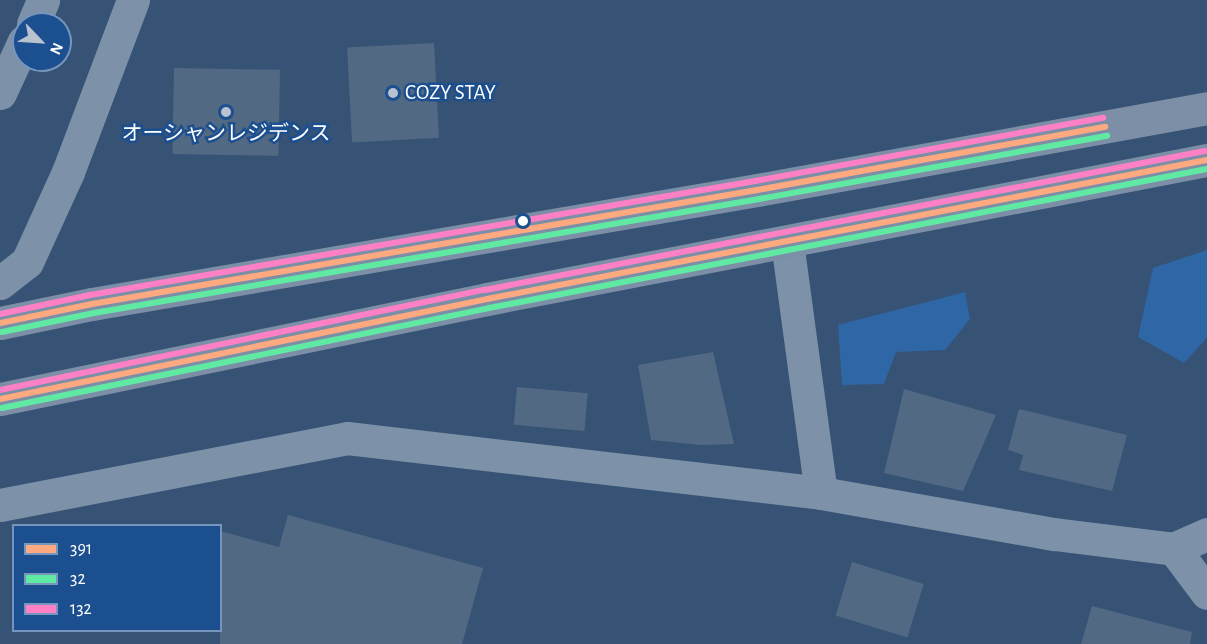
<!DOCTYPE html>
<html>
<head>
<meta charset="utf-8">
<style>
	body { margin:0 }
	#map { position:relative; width:1207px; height:644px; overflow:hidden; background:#365274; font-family:"Alegreya Sans","Noto Sans JP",sans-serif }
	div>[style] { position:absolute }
	.green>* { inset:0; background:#2f66a5 }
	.building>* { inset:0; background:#526984; transform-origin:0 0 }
	.minor>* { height:33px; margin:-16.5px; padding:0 16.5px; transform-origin:16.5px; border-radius:16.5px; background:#7d92a8 }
	.major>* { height:33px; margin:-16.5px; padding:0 16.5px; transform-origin:16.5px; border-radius:16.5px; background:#7d8ea7 }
	.bus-1>* { height:6px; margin:-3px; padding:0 3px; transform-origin:3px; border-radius:3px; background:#ffa980 }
	.bus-2>* { height:6px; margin:-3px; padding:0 3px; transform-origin:3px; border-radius:3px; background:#60e9a3 }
	.bus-3>* { height:6px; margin:-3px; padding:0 3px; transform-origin:3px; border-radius:3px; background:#ff80c5 }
	.dots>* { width:16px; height:16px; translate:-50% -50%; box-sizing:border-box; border:3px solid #1b4f8f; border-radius:50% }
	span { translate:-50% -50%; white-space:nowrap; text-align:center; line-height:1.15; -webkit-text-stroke:5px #1b4f8f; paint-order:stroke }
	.poi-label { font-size:21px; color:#fff }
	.left { translate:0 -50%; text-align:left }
	.legend { position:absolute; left:12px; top:524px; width:210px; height:108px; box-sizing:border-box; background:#1b4f8f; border:2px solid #7695bc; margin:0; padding:8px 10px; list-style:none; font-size:18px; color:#fff }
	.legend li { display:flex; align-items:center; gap:12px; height:30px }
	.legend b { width:30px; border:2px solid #7695bc }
	.north { position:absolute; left:12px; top:12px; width:60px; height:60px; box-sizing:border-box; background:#1b4f8f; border:2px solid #7695bc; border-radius:50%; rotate:115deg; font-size:16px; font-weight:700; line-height:24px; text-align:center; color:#fff }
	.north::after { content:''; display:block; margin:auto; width:21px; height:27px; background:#b9c2ce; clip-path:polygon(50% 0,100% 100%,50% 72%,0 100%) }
</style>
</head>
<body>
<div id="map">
	<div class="green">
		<div style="clip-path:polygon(1207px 250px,1207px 338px,1184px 363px,1138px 337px,1153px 268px)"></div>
		<div style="clip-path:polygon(965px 292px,970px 319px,945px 350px,896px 352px,884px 384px,842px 385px,838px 325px)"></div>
	</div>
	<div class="building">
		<div style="left:434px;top:43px;width:95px;height:87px;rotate:87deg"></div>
		<div style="left:174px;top:68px;width:106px;height:86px;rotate:1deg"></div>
		<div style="clip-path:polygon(713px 352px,734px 444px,701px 445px,651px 440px,638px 365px)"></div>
		<div style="left:517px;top:387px;width:71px;height:38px;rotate:5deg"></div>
		<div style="clip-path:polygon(904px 389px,996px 415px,963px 491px,884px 473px)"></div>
		<div style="clip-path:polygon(1019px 409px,1127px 435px,1112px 491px,1019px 470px,1023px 455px,1008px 450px)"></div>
		<div style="clip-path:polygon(288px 515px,483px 568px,462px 644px,220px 644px,220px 531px,279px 547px)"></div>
		<div style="left:852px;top:562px;width:75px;height:56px;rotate:17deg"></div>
		<div style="clip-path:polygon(1092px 606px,1192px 632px,1190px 644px,1081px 644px)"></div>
	</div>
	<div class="minor">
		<div style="left:33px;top:24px;width:26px;rotate:-67deg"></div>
		<div style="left:0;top:93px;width:57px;rotate:-65.2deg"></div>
		<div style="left:787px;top:242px;width:253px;rotate:82.3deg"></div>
		<div style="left:0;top:283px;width:34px;rotate:-38deg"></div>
		<div style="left:27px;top:262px;width:99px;rotate:-65.5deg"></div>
		<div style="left:68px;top:172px;width:184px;rotate:-69.3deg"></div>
		<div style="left:0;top:505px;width:353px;rotate:-10.9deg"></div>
		<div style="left:347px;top:438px;width:477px;rotate:6.6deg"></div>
		<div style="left:821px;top:493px;width:237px;rotate:10deg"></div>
		<div style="left:1054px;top:534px;width:121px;rotate:7.1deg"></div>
		<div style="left:1207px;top:534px;width:36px;rotate:156deg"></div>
		<div style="left:1174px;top:549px;width:55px;rotate:53.1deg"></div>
	</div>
	<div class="major">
		<div style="left:0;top:323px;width:94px;rotate:-11.7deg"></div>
		<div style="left:92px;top:304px;width:675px;rotate:-9.73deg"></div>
		<div style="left:757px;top:190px;width:457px;rotate:-10.3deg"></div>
		<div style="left:0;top:399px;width:497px;rotate:-11.6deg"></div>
		<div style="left:487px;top:299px;width:733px;rotate:-10.93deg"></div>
	</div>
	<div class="bus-1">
		<div style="left:0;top:323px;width:94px;rotate:-11.7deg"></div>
		<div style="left:92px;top:304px;width:675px;rotate:-9.73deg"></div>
		<div style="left:757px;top:190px;width:354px;rotate:-10.3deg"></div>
		<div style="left:0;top:399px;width:497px;rotate:-11.6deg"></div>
		<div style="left:487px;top:299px;width:733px;rotate:-10.93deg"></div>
	</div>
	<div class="bus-2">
		<div style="left:2px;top:332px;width:94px;rotate:-11.7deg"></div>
		<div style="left:94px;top:313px;width:675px;rotate:-9.73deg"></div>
		<div style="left:759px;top:199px;width:354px;rotate:-10.3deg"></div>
		<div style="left:2px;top:408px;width:497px;rotate:-11.6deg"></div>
		<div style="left:489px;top:308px;width:731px;rotate:-10.96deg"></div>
	</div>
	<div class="bus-3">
		<div style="left:0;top:314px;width:92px;rotate:-11.9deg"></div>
		<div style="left:90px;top:295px;width:675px;rotate:-9.73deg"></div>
		<div style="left:755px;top:181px;width:354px;rotate:-10.3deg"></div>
		<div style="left:0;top:390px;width:495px;rotate:-11.7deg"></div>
		<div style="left:485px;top:290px;width:733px;rotate:-10.93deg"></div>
	</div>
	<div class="dots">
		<div style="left:393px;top:93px;background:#b9c2ce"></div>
		<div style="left:226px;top:112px;background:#b9c2ce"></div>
		<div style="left:523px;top:221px;background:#fff"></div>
	</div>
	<div class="poi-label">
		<span class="left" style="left:405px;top:93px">COZY STAY</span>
		<span style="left:226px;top:134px">オーシャンレジデンス</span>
	</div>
	<ul class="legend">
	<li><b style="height:8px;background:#ffa980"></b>391</li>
	<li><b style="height:8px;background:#60e9a3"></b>32</li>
	<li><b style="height:8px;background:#ff80c5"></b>132</li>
	</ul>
	<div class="north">N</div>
</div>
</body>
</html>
